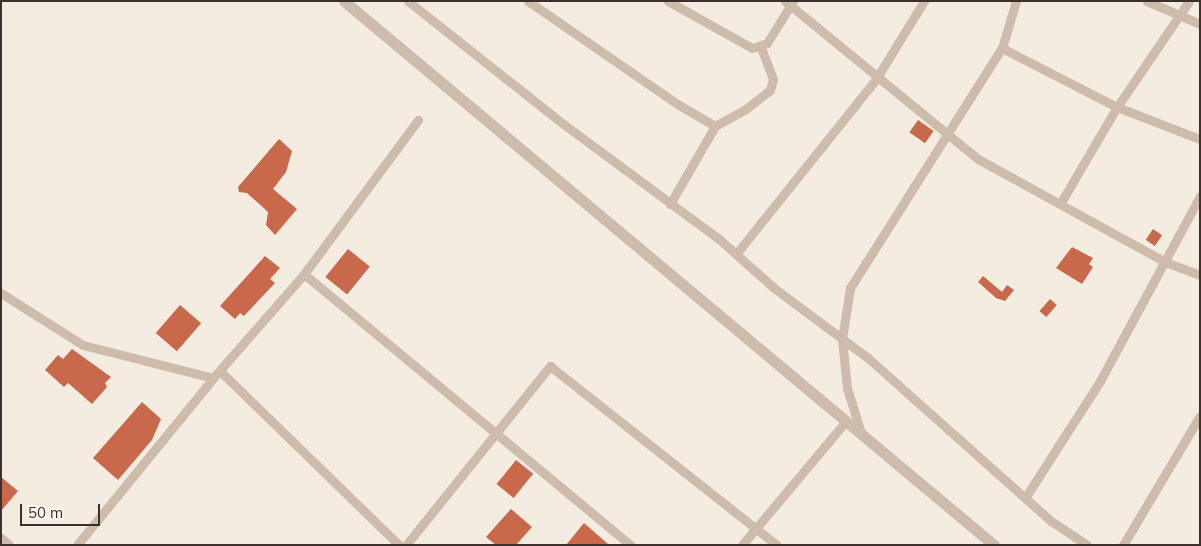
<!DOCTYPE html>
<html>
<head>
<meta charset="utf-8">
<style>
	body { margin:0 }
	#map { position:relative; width:1201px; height:546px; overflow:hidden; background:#f4ebe1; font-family:Mulish,sans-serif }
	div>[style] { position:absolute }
	.building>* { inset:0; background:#c8694b; transform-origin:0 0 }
	.minor>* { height:9px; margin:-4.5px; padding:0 4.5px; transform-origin:4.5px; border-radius:4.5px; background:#cdbbac }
	.tertiary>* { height:11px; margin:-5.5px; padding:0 5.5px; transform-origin:5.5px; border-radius:5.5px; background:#cdbbac }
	span { translate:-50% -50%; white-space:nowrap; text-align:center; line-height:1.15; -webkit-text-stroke:5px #fbf5ee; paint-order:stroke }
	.frame { position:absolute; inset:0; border:2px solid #3b302b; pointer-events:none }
	.scale { position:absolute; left:20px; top:504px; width:80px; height:22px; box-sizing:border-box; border:2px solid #3b302b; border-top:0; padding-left:6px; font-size:15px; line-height:18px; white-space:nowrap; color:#3b302b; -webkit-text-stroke:4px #fbf5ee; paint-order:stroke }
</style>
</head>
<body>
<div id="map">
	<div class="building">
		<div style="left:918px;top:120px;width:19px;height:15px;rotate:35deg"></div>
		<div style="clip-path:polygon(279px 139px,292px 151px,286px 172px,273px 189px,297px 209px,275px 235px,266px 225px,268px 212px,247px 193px,239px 192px,238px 187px)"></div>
		<div style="left:1153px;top:229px;width:11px;height:13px;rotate:34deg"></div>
		<div style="clip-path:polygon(1072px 247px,1093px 258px,1089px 264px,1093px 267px,1082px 284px,1056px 268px)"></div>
		<div style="left:348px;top:249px;width:28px;height:36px;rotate:39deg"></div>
		<div style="clip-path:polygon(265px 256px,280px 268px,270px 279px,275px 283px,244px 316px,240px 313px,235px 319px,220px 306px)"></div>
		<div style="clip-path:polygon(983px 276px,1002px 292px,1007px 285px,1014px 290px,1005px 301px,996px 298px,978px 282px)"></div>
		<div style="left:1050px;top:299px;width:9px;height:16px;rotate:41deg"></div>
		<div style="left:180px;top:305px;width:28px;height:37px;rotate:41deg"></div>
		<div style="clip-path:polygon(72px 349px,111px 377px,105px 383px,107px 387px,92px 404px,68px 383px,64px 387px,45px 370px,58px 355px,63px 359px)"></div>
		<div style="clip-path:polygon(142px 402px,161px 419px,152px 440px,118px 480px,93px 458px)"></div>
		<div style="left:516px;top:460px;width:22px;height:31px;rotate:39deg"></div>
		<div style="clip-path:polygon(1px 477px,18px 491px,1px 511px)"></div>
		<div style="clip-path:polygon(511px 509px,532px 527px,516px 545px,496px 545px,486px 537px)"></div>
		<div style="clip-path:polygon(584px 523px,609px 545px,566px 545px)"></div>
	</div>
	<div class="minor">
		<div style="left:408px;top:1px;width:191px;rotate:38.4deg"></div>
		<div style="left:558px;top:120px;width:200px;rotate:36.5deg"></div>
		<div style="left:719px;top:239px;width:74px;rotate:41.7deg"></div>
		<div style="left:774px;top:288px;width:117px;rotate:36.7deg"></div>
		<div style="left:868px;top:358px;width:245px;rotate:41.7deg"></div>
		<div style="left:1051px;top:521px;width:43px;rotate:33.7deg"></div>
		<div style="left:528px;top:1px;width:183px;rotate:34.6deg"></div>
		<div style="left:679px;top:105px;width:42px;rotate:30.3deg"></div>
		<div style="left:668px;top:1px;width:96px;rotate:29.2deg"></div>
		<div style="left:752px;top:48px;width:16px;rotate:-18deg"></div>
		<div style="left:767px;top:43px;width:49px;rotate:-58.2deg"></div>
		<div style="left:785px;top:1px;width:249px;rotate:39.3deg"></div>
		<div style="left:978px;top:159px;width:213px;rotate:28.8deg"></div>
		<div style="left:1165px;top:262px;width:37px;rotate:20deg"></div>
		<div style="left:1147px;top:1px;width:58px;rotate:23.5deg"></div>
		<div style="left:1002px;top:48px;width:129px;rotate:27.2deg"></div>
		<div style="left:1117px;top:107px;width:89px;rotate:21.1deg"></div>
		<div style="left:670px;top:204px;width:90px;rotate:-60deg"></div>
		<div style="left:715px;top:126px;width:37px;rotate:-29deg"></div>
		<div style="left:747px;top:108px;width:29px;rotate:-38deg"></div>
		<div style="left:770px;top:90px;width:11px;rotate:-75deg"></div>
		<div style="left:773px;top:79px;width:33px;rotate:-111deg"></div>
		<div style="left:1060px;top:204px;width:113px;rotate:-59.6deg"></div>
		<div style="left:1117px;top:107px;width:128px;rotate:-55.8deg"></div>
		<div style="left:736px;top:254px;width:224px;rotate:-51.3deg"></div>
		<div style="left:876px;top:79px;width:92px;rotate:-58.4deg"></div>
		<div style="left:304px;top:274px;width:424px;rotate:39.7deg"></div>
		<div style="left:1px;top:293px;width:97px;rotate:32.4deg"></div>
		<div style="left:83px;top:345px;width:134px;rotate:14.2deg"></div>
		<div style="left:220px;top:371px;width:250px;rotate:44.2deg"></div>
		<div style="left:861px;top:433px;width:47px;rotate:-107.3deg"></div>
		<div style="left:847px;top:388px;width:49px;rotate:-95.8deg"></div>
		<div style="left:842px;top:339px;width:52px;rotate:-81.1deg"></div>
		<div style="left:850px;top:288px;width:284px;rotate:-57.7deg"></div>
		<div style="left:1002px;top:48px;width:49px;rotate:-73.4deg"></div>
		<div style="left:1025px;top:498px;width:139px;rotate:-57.3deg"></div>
		<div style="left:1100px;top:381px;width:210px;rotate:-61.6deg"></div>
		<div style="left:1px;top:538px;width:11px;rotate:41deg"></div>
		<div style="left:77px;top:545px;width:215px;rotate:-50.8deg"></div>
		<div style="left:213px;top:378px;width:138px;rotate:-48.8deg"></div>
		<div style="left:304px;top:274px;width:192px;rotate:-53.5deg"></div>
		<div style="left:406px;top:545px;width:230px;rotate:-51.2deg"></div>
		<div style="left:550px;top:366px;width:289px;rotate:38.3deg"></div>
		<div style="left:742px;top:545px;width:162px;rotate:-50deg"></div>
		<div style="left:1123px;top:545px;width:150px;rotate:-59.2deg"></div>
	</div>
	<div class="tertiary">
		<div style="left:344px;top:1px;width:848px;rotate:39.93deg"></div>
	</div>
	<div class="frame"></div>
	<div class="scale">50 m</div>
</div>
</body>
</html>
